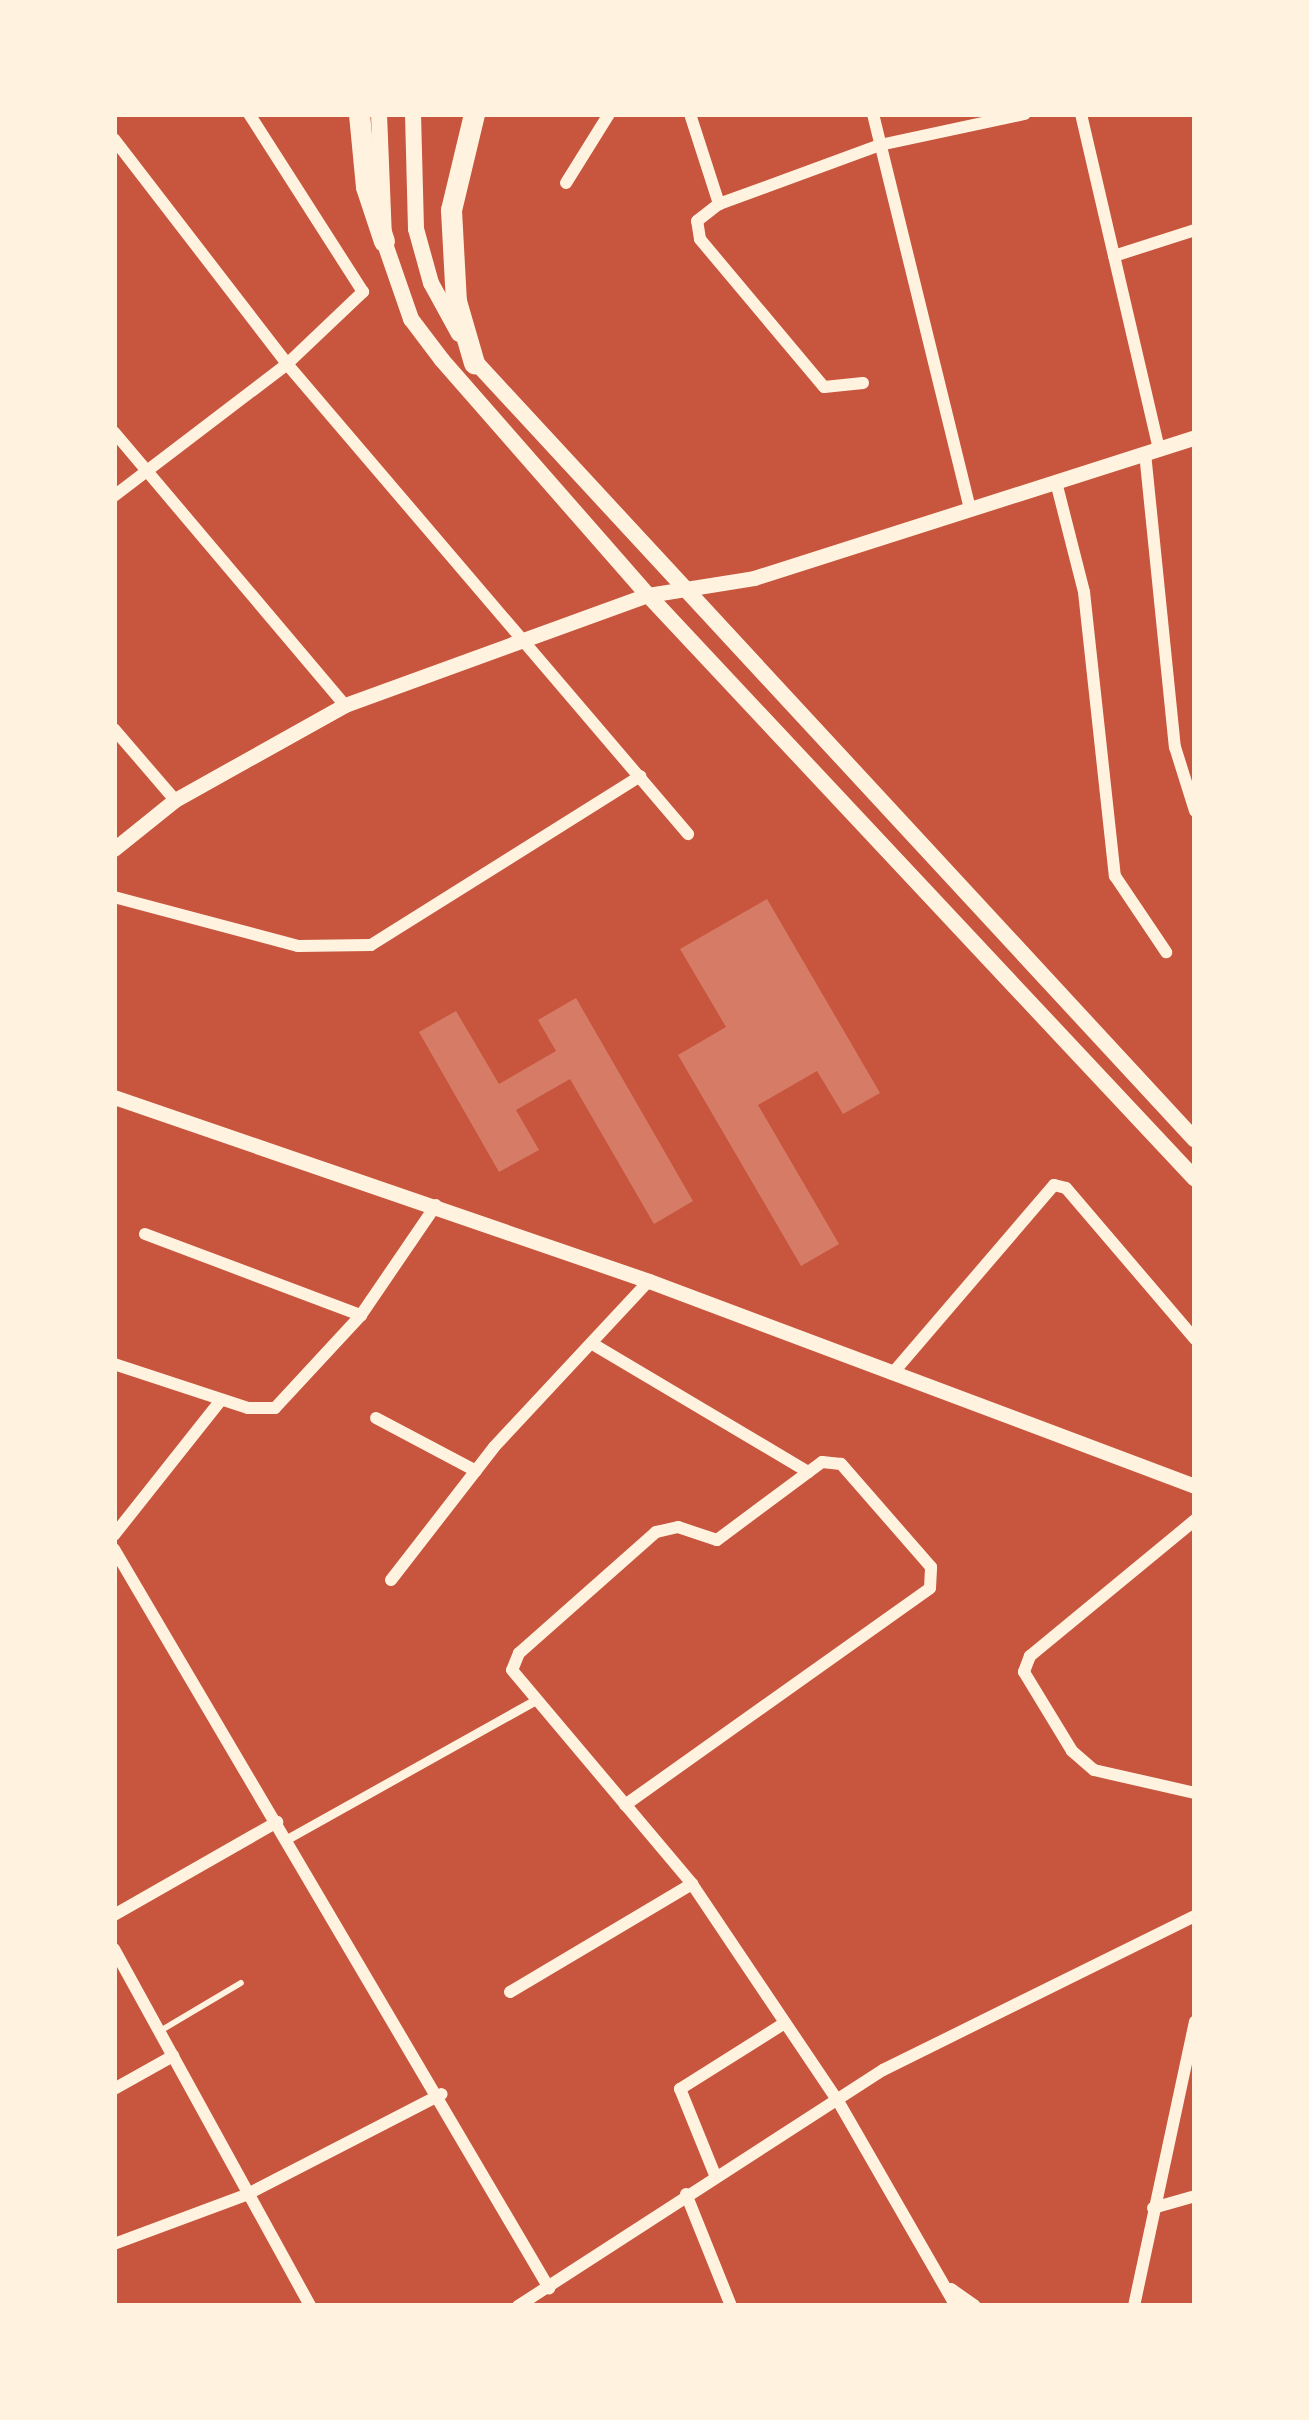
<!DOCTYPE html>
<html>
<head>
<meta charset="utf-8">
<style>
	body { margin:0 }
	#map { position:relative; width:1309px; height:2420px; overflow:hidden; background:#c8553d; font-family:Jost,sans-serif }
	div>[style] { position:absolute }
	.building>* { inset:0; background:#d67c66 }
	.service>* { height:6px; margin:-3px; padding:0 3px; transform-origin:3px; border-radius:3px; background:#fff3e0 }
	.pedestrian>* { height:9px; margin:-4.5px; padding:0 4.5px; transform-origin:4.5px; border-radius:4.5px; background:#fff3e0 }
	.minor>* { height:12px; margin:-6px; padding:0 6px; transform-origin:6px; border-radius:6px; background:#fff3e0 }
	.tertiary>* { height:15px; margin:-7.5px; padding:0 7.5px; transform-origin:7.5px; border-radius:7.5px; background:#fff3e0 }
	.secondary>* { height:16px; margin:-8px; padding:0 8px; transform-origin:8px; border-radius:8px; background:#fff3e0 }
	.motorway>* { height:21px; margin:-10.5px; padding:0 10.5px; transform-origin:10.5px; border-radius:10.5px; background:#fff3e0 }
	span { translate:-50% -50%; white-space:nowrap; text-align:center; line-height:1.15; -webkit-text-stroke:12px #fff3e0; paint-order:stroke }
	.frame { position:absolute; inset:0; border:117px solid #fff3e0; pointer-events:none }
</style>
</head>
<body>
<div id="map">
	<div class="building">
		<div style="clip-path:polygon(767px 899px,880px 1093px,843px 1114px,817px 1071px,758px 1105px,839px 1244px,801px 1266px,678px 1055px,726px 1027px,680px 949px)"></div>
		<div style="clip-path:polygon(576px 998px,693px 1201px,654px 1224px,570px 1079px,516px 1110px,539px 1150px,499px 1172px,419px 1032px,456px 1011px,499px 1084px,556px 1051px,538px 1020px)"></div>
	</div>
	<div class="service">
		<div style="left:160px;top:2031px;width:94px;rotate:-30.7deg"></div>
	</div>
	<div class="pedestrian">
		<div style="left:287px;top:1839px;width:285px;rotate:-29.2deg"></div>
	</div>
	<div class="minor">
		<div style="left:690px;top:114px;width:95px;rotate:72.1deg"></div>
		<div style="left:873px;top:114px;width:407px;rotate:76.2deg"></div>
		<div style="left:1081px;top:114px;width:344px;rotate:76.9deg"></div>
		<div style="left:114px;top:139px;width:284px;rotate:52.4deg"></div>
		<div style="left:287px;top:364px;width:618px;rotate:49.53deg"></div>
		<div style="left:566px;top:183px;width:81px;rotate:-58.1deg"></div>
		<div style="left:1114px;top:256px;width:85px;rotate:-17.8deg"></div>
		<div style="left:863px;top:383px;width:39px;rotate:174deg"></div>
		<div style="left:824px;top:387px;width:193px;rotate:-130deg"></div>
		<div style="left:700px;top:239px;width:18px;rotate:-99deg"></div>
		<div style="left:697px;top:221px;width:28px;rotate:-38deg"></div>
		<div style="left:719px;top:204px;width:171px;rotate:-20.1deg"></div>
		<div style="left:880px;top:145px;width:148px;rotate:-12.1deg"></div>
		<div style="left:114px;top:432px;width:358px;rotate:49.8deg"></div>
		<div style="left:1145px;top:453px;width:296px;rotate:84.2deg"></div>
		<div style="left:1175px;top:747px;width:67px;rotate:72.6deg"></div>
		<div style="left:1056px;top:482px;width:114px;rotate:75.7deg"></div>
		<div style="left:1084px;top:592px;width:286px;rotate:83.8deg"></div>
		<div style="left:1115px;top:876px;width:92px;rotate:56.1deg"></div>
		<div style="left:114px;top:496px;width:218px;rotate:-37.3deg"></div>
		<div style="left:287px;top:364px;width:105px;rotate:-43.5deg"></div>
		<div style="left:363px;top:292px;width:211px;rotate:-122.6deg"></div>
		<div style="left:114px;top:729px;width:94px;rotate:49.3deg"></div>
		<div style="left:114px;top:897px;width:190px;rotate:14.9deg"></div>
		<div style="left:298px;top:946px;width:73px;rotate:-0.8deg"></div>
		<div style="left:371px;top:945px;width:318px;rotate:-32.1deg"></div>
		<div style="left:145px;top:1234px;width:231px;rotate:20.6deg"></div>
		<div style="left:596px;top:1346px;width:247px;rotate:30.7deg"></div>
		<div style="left:114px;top:1364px;width:141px;rotate:18.2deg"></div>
		<div style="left:248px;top:1408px;width:27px"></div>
		<div style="left:275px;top:1408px;width:127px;rotate:-47.2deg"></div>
		<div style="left:361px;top:1315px;width:133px;rotate:-55.7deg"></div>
		<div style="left:892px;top:1374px;width:249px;rotate:-49.4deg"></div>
		<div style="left:1054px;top:1185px;width:12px;rotate:14deg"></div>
		<div style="left:1066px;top:1188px;width:199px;rotate:49.5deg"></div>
		<div style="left:376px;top:1418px;width:113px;rotate:27.9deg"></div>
		<div style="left:1195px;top:1520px;width:214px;rotate:140.5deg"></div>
		<div style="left:1030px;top:1656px;width:17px;rotate:111deg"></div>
		<div style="left:1024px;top:1672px;width:92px;rotate:58.7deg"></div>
		<div style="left:1072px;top:1751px;width:29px;rotate:41deg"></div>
		<div style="left:1094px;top:1770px;width:104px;rotate:12.8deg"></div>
		<div style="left:114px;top:1535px;width:172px;rotate:-51.6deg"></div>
		<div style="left:114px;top:1549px;width:858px;rotate:59.52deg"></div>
		<div style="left:391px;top:1580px;width:168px;rotate:-52.2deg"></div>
		<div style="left:494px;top:1447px;width:227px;rotate:-47deg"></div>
		<div style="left:625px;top:1805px;width:374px;rotate:-35.4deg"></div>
		<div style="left:930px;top:1588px;width:21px;rotate:-87deg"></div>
		<div style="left:931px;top:1567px;width:137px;rotate:-131.1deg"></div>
		<div style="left:841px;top:1464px;width:19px;rotate:-174deg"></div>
		<div style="left:822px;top:1462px;width:131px;rotate:143.4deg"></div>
		<div style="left:717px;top:1540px;width:41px;rotate:-161.6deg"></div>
		<div style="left:678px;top:1527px;width:23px;rotate:167deg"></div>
		<div style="left:656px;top:1532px;width:183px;rotate:138.5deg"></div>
		<div style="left:519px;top:1653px;width:18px;rotate:112deg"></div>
		<div style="left:512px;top:1670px;width:280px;rotate:49.9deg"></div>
		<div style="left:692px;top:1884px;width:262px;rotate:56.1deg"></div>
		<div style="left:838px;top:2101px;width:237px;rotate:60.1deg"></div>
		<div style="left:114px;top:1915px;width:188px;rotate:-29.7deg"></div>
		<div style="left:114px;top:1949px;width:407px;rotate:61.2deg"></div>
		<div style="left:510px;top:1992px;width:212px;rotate:-30.7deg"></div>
		<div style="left:114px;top:2089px;width:68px;rotate:-29.2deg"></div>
		<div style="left:715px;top:2175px;width:93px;rotate:-112.1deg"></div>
		<div style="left:680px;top:2089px;width:124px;rotate:-32.2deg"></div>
		<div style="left:686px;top:2194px;width:121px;rotate:68.1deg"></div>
		<div style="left:1153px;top:2208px;width:44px;rotate:-15.9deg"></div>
		<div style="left:114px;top:2244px;width:141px;rotate:-20.4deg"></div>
		<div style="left:246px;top:2195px;width:220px;rotate:-27.3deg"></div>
		<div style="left:951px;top:2289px;width:29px;rotate:35deg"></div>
		<div style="left:518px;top:2306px;width:435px;rotate:-32.9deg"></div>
		<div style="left:883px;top:2070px;width:348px;rotate:-26.3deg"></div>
		<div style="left:1134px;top:2306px;width:291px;rotate:-77.9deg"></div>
	</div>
	<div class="tertiary">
		<div style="left:114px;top:849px;width:78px;rotate:-38.8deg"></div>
		<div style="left:175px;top:800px;width:195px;rotate:-29.2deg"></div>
		<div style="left:345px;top:705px;width:322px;rotate:-20deg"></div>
		<div style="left:648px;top:595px;width:107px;rotate:-9.1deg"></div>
		<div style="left:754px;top:578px;width:463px;rotate:-17.7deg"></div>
		<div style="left:114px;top:1097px;width:566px;rotate:18.98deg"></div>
		<div style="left:649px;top:1281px;width:583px;rotate:20.58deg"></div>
	</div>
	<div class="secondary">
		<div style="left:379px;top:114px;width:127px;rotate:87.7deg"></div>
		<div style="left:384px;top:241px;width:83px;rotate:70.9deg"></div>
		<div style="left:411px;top:319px;width:51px;rotate:52.9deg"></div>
		<div style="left:442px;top:360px;width:313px;rotate:48.8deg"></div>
		<div style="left:648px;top:595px;width:800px;rotate:46.87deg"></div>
		<div style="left:413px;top:114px;width:115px;rotate:88.5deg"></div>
		<div style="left:416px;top:229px;width:56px;rotate:74.5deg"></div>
		<div style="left:431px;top:283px;width:58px;rotate:61.2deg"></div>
		<div style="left:471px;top:357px;width:1066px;rotate:47.24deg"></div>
	</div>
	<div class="motorway">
		<div style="left:359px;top:114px;width:73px;rotate:84.5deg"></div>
		<div style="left:366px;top:187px;width:57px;rotate:71.6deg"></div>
		<div style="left:474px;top:114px;width:99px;rotate:103.5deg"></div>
		<div style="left:451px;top:210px;width:91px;rotate:86.9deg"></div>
		<div style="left:456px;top:301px;width:65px;rotate:73.8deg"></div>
	</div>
	<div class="frame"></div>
</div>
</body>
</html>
